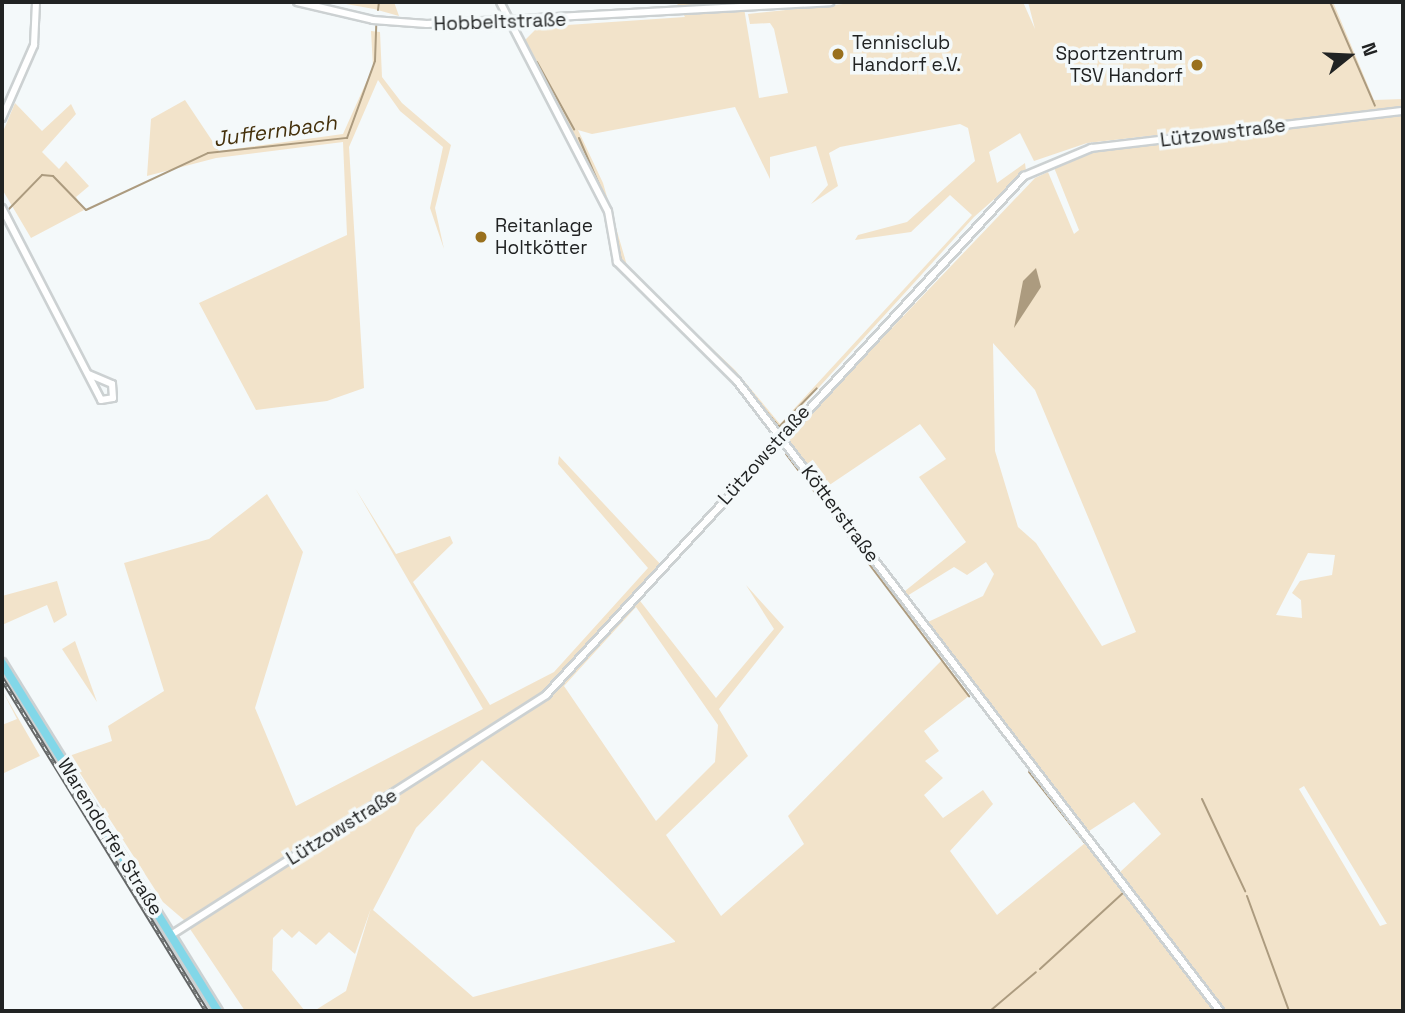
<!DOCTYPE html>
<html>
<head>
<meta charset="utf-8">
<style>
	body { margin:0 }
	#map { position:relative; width:1405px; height:1013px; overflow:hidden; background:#f4f9fa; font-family:"Space Grotesk",sans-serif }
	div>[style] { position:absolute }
	.green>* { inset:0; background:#f2e3ca }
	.water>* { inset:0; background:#ac9b7f }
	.stream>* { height:2px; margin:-1px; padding:0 1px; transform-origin:1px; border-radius:1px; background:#ac9b7f }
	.roads { filter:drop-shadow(2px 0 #ccd1d2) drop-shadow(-2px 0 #ccd1d2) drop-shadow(0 2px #ccd1d2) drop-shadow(0 -2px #ccd1d2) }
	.minor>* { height:6px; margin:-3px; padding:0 3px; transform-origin:3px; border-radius:3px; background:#fff }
	.major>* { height:8px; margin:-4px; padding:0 4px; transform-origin:4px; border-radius:4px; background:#82d7e8 }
	.rail>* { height:4.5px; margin-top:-2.25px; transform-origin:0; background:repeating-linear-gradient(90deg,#f4f9fa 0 5px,#636666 0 10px); box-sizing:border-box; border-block:2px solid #636666 }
	.dots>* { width:19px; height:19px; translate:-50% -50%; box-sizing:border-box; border:4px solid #f4f9fa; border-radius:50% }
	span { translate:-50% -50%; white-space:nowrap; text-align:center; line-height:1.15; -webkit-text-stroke:7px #f4f9fa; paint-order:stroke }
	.street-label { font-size:19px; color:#212323 }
	.poi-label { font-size:19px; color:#212323 }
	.left { translate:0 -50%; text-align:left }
	.right { translate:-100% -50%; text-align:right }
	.water-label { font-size:21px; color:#44300b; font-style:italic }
	.frame { position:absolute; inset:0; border:4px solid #212323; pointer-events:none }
	.north { position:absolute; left:1314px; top:21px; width:70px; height:70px; -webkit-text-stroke:5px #f4f9fa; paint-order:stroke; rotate:72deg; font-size:19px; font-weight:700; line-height:28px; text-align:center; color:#212323 }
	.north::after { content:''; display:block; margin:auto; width:24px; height:32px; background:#212323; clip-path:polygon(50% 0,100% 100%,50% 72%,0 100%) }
</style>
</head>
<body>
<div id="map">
	<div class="green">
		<div style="clip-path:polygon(335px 2px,394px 2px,399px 16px,374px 9px)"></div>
		<div style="clip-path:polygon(evenodd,676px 2px,743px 2px,759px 98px,788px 93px,774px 29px,770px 23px,750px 24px,748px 14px,862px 2px,1023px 2px,1035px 29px,1028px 2px,1333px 2px,1374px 100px,1403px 99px,1403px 107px,1087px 143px,1034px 161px,1020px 133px,989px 152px,997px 183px,1025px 163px,1026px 171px,974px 217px,780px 430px,617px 262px,598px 184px,524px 41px,538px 27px,685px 17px,676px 2px,735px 107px,770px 179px,770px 157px,816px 146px,828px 185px,811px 204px,838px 186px,829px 153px,840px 147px,960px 124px,968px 128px,975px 161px,907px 222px,858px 235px,855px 240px,911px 232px,950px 195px,972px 215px,780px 424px,735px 370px,628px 269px,603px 183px,578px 130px,592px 134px,735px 107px)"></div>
		<div style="clip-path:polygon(371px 31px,380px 32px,382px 77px,402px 103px,451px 145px,435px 208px,444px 249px,430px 208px,443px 147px,400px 111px,378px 80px,349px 147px,364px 388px,327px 401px,256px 410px,199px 303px,347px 235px,343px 142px,216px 158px,147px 176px,151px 119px,185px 100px,219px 151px,343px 134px,373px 67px)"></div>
		<div style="clip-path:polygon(15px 103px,42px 131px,71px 104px,76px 114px,42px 152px,59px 169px,66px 161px,89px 186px,76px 197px,84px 210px,31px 238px,2px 189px,2px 134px)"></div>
		<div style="clip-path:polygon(evenodd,1403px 114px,1403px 1011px,1225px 1011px,1119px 873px,1161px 834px,1134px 802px,1089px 831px,928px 622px,983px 596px,994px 574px,986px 562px,967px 575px,954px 567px,907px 596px,905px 591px,966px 542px,919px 477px,946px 459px,920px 424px,825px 488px,787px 438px,1035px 178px,1048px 172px,1074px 234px,1079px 230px,1053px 165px,1092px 151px,1403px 114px,993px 343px,1035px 390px,1136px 632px,1102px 646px,1036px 543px,1018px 527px,995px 451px,993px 343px,1403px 114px,1308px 553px,1335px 555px,1332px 575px,1300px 581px,1292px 593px,1301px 600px,1302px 618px,1276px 615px,1308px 553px,1403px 114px,1304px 786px,1387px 924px,1386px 924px,1380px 926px,1299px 789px,1304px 786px)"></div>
		<div style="clip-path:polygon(evenodd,559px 456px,663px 567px,637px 597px,716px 698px,774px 629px,746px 585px,784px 627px,719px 709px,748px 756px,666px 835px,721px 916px,804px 844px,788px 816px,942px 660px,969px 696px,924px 731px,939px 751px,925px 761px,943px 778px,924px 795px,943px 818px,983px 790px,993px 804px,950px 851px,997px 915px,1090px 839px,1212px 1009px,314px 1011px,346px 991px,371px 908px,355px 954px,329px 932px,316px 945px,299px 931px,292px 938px,282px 929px,273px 938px,272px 970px,305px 1011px,245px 1011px,184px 920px,163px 902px,69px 756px,112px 741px,108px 726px,164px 691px,124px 563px,209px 539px,267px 494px,303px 552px,255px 708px,296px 806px,483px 709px,355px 488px,396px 554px,450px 536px,453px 543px,413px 582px,490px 705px,554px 672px,648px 568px,558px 464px,559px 456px,636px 607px,718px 725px,715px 762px,656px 821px,564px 686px,636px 607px,559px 456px,482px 760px,675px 941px,675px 942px,473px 997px,373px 910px,416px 828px,482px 760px)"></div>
		<div style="clip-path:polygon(57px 581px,67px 615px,54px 623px,47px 605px,2px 625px,2px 596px)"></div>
		<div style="clip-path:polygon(75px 641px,97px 702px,62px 649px)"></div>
		<div style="clip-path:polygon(2px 690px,40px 756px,2px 774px,2px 725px,17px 719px)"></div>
	</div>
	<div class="water">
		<div style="clip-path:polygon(1036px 268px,1041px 287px,1014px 328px,1023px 281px)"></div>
	</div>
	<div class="stream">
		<div style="left:1330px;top:2px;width:113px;rotate:66.6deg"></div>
		<div style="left:378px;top:10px;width:8px;rotate:-83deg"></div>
		<div style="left:537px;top:62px;width:77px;rotate:61.1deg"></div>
		<div style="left:579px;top:138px;width:71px;rotate:66.7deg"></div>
		<div style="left:8px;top:210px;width:49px;rotate:-45.8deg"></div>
		<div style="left:42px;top:175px;width:11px;rotate:5deg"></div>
		<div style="left:53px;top:176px;width:47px;rotate:45.9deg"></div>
		<div style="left:86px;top:210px;width:135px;rotate:-25deg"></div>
		<div style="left:208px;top:153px;width:140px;rotate:-6.2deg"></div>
		<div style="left:347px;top:138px;width:82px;rotate:-70deg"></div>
		<div style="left:375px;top:61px;width:35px;rotate:-88deg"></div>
		<div style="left:617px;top:243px;width:22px;rotate:77deg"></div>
		<div style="left:719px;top:359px;width:25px;rotate:45deg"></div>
		<div style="left:741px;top:381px;width:60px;rotate:50.4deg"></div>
		<div style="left:779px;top:427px;width:54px;rotate:-45.7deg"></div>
		<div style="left:786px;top:454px;width:121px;rotate:53deg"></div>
		<div style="left:866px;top:560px;width:171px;rotate:52.9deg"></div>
		<div style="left:1029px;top:772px;width:90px;rotate:51.7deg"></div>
		<div style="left:1202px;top:799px;width:102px;rotate:64.9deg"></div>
		<div style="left:1247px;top:896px;width:122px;rotate:69.9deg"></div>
		<div style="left:1040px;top:969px;width:114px;rotate:-42.5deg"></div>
		<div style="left:990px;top:1011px;width:60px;rotate:-40.3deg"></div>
	</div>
	<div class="roads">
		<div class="minor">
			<div style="left:297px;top:2px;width:78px;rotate:13.3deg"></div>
			<div style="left:373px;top:20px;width:54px;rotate:4.2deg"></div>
			<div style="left:427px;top:24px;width:404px;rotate:-3.1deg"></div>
			<div style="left:500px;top:2px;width:235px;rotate:62.7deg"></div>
			<div style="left:608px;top:211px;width:52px;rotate:80deg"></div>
			<div style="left:617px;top:262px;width:169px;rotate:44.8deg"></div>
			<div style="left:737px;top:381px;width:794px;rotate:52.52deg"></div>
			<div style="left:2px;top:118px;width:80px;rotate:-66.3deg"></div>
			<div style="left:34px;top:45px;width:43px;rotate:-87.3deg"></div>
			<div style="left:2px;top:208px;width:216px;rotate:62.7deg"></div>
			<div style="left:101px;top:400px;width:12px;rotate:-9deg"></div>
			<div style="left:113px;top:398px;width:14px;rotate:-94deg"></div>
			<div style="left:112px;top:384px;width:25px;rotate:-157deg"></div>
			<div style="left:171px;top:935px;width:445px;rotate:-32.6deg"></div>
			<div style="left:546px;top:695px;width:706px;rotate:-47.35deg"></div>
			<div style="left:1024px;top:176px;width:73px;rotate:-22.7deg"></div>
			<div style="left:1091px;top:148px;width:314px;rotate:-6.8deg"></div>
		</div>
		<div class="major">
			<div style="left:2px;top:663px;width:410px;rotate:58.2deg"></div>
		</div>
	</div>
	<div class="rail">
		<div style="left:2px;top:678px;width:391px;rotate:58.4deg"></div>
	</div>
	<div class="dots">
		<div style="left:838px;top:54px;background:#99701d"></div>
		<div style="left:1197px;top:65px;background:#99701d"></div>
		<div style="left:481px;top:237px;background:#99701d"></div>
	</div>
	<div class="street-label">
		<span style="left:500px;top:22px;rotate:-2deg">Hobbeltstraße</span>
		<span style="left:1223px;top:133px;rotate:-7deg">Lützowstraße</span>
		<span style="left:764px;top:455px;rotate:-48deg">Lützowstraße</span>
		<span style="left:840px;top:514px;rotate:53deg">Kötterstraße</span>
		<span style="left:342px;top:827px;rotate:-32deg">Lützowstraße</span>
		<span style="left:110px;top:837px;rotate:58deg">Warendorfer Straße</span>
	</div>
	<div class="poi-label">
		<span class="left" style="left:852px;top:54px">Tennisclub<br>Handorf e.V.</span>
		<span class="right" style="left:1183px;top:65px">Sportzentrum<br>TSV Handorf</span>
		<span class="left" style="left:495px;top:237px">Reitanlage<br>Holtkötter</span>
	</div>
	<div class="water-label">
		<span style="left:275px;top:131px;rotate:-8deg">Juffernbach</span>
	</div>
	<div class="frame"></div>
	<div class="north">N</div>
</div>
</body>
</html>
